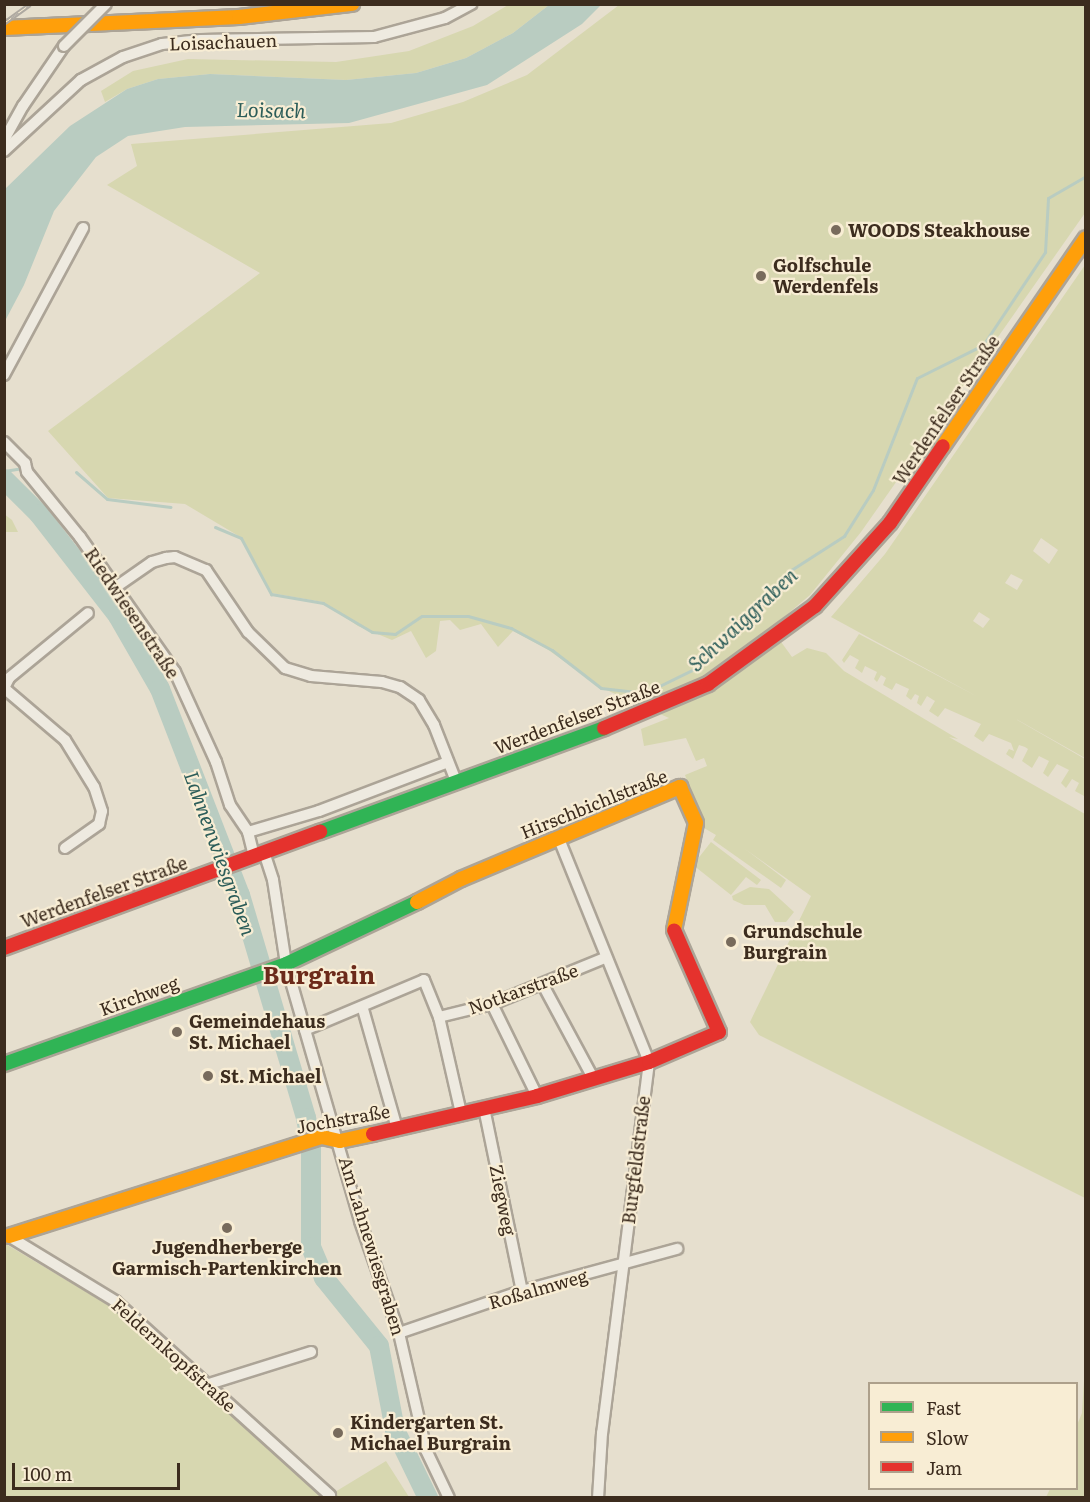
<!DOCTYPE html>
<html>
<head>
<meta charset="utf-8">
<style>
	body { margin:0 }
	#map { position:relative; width:1090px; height:1502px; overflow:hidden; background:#e6dfce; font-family:Literata,serif }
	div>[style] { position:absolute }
	.green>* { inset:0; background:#d7d7b0 }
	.water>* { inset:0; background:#b9ccc1 }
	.stream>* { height:3px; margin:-1.5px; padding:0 1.5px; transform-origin:1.5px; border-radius:1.5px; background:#b9ccc1 }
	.river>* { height:20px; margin:-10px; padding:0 10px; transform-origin:10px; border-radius:10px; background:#b9ccc1 }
	.roads { filter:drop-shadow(2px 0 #aca497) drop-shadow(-2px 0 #aca497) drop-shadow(0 2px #aca497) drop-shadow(0 -2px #aca497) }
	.street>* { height:10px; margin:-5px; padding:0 5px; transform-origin:5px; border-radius:5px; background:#eeeae0 }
	.fast>* { height:14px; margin:-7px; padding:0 7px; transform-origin:7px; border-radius:7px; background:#30b455 }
	.slow>* { height:14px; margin:-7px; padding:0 7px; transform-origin:7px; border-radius:7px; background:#ff9f0a }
	.jam>* { height:14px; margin:-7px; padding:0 7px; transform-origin:7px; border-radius:7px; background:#e5322d }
	.rail>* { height:5px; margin-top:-2.5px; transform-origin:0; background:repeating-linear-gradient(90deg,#f8edd4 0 9px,#aea9a1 0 18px); box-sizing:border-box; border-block:2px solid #aea9a1 }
	.bridges { filter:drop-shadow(2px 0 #aca497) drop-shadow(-2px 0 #aca497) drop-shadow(0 2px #aca497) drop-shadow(0 -2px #aca497) }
	.street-bridge>* { height:10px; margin:-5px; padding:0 5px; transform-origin:5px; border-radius:5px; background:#eeeae0 }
	.dots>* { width:16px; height:16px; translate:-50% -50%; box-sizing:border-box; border:3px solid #f8edd4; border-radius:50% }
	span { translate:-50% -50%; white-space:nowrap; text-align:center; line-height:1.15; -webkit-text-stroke:4.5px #f8edd4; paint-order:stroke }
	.street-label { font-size:18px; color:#3c2c1e }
	.poi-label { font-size:18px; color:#3c2c1e; font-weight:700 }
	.left { translate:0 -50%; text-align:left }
	.water-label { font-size:20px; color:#2c5d59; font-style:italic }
	.district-label { font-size:24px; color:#6c2a1a; font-weight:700 }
	.frame { position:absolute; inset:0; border:6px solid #3c2c1e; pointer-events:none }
	.legend { position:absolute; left:868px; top:1382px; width:210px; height:108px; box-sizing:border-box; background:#f8edd4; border:2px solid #ada08b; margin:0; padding:8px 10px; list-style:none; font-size:18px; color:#3c2c1e }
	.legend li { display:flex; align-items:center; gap:12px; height:30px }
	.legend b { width:30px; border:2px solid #ada08b }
	.scale { position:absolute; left:12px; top:1463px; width:168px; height:27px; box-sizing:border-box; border:3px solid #3c2c1e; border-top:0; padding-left:8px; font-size:18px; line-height:21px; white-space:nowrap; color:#3c2c1e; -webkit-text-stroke:4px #f8edd4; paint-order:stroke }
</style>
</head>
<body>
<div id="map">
	<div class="green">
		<div style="clip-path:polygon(508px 5px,549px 5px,513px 33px,466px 58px,416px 73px,346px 80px,210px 74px,158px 79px,127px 89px,105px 102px,101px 91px,133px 71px,188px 59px,336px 62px,409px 51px,473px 26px)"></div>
		<div style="clip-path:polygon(619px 5px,1085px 5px,1085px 213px,861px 532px,810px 595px,771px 628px,792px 657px,807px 648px,826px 653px,844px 671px,958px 739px,949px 737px,1085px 814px,1085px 1198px,759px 1035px,750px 1022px,811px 896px,745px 849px,786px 880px,781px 888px,713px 840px,716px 835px,704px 828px,685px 775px,707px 766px,704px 758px,696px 761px,686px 738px,644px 746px,641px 729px,669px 718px,602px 688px,547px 649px,513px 631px,498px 647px,481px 624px,460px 630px,450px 620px,440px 621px,436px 651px,426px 658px,411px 631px,392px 640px,358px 626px,323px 602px,271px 593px,242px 538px,185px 504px,108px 498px,48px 431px,260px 273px,107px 185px,137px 166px,131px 144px,391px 123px,463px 102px,527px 75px)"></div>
		<div style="clip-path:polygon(evenodd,1085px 265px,1085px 758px,1007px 714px,1085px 759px,1084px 796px,1075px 791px,1079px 783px,1072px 779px,1066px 788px,1061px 783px,1069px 770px,1057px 764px,1048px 777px,1043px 773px,1049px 761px,1039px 756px,1032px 768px,1022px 761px,1028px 749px,1025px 747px,1019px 745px,1013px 759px,1006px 754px,1009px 749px,1014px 751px,1011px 743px,989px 734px,983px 742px,974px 736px,981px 724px,945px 708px,938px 717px,929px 711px,935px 701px,927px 696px,921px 706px,917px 703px,919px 696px,915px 694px,911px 700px,906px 696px,909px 689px,896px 683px,892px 690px,883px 685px,886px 678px,881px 675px,877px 682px,874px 679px,877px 672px,865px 666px,862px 673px,855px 668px,859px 660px,850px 655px,844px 663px,842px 660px,859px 634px,978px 697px,831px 617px,885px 554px,1085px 265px,1041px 538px,1058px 550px,1049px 564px,1033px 551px,1041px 538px,1085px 265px,1011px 574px,1023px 580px,1017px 590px,1005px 583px,1011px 574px,1085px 265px,979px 612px,990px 619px,983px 628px,973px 621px,979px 612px)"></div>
		<div style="clip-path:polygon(4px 514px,12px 520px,18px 532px,5px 532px)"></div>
		<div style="clip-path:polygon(711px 842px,761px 880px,757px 885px,746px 877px,731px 895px,693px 865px)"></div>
		<div style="clip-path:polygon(750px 887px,769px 889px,794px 912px,786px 922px,775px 922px,765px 905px,744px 905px,733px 900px,732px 896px)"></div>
		<div style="clip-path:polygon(4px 1243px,110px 1306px,330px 1495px,386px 1461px,409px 1497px,5px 1497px)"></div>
		<div style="clip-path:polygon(1085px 1364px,1085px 1497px,1046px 1497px,1050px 1489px,1076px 1488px,1077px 1425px,1082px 1413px)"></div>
	</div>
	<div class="water">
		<div style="clip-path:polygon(549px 5px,601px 5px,582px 24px,487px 85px,349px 123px,185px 127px,128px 136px,96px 157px,54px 211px,24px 285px,5px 321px,5px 189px,70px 126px,127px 89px,158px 79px,210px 74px,346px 80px,416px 73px,466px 58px,513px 33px)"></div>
	</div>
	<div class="stream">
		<div style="left:4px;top:471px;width:19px;rotate:-9deg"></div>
		<div style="left:76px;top:472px;width:41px;rotate:41.1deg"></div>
		<div style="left:107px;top:499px;width:64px;rotate:7.1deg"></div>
		<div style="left:215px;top:527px;width:28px;rotate:23deg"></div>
		<div style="left:241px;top:538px;width:64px;rotate:61.8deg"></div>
		<div style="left:271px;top:594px;width:53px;rotate:9.8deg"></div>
		<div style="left:323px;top:603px;width:57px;rotate:30.6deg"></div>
		<div style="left:372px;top:632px;width:23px;rotate:5deg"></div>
		<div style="left:395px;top:634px;width:32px;rotate:-34deg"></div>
		<div style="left:422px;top:616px;width:46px"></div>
		<div style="left:468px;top:616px;width:45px;rotate:15.6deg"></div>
		<div style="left:511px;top:628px;width:47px;rotate:28.2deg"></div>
		<div style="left:552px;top:650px;width:62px;rotate:37.8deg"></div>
		<div style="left:601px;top:688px;width:44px;rotate:6.5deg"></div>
		<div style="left:645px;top:693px;width:59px;rotate:-26.1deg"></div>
		<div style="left:698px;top:667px;width:91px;rotate:-44.1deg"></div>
		<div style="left:763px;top:604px;width:41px;rotate:-52deg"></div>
		<div style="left:788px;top:572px;width:67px;rotate:-32.7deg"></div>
		<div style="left:844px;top:536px;width:54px;rotate:-57.8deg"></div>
		<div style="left:873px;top:490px;width:120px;rotate:-68.6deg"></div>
		<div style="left:917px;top:378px;width:74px;rotate:-26.6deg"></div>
		<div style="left:983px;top:345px;width:112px;rotate:-56.3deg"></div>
		<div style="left:1045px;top:252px;width:54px;rotate:-86.8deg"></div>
		<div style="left:1048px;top:198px;width:44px;rotate:-30.1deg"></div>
	</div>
	<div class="river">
		<div style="left:4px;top:479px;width:49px;rotate:45deg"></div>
		<div style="left:39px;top:514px;width:129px;rotate:52.2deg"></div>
		<div style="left:118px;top:616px;width:84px;rotate:60.1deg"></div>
		<div style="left:160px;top:689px;width:221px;rotate:68.8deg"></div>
		<div style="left:240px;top:895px;width:233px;rotate:73.5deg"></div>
		<div style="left:306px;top:1118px;width:29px;rotate:80deg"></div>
		<div style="left:311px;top:1147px;width:100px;rotate:90deg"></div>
		<div style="left:311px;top:1247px;width:34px;rotate:67deg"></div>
		<div style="left:324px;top:1278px;width:87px;rotate:51deg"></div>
		<div style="left:379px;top:1346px;width:86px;rotate:79.2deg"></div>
		<div style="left:395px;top:1430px;width:76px;rotate:64.1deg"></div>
	</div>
	<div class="roads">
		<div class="street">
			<div style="left:4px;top:140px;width:39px;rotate:-61deg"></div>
			<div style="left:23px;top:106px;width:73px;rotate:-55.7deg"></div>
			<div style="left:4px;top:151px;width:105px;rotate:-42.7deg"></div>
			<div style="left:81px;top:80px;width:48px;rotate:-28.7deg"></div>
			<div style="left:123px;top:57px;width:41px;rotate:-18.4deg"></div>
			<div style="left:162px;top:44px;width:39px;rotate:-6deg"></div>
			<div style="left:201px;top:40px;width:173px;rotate:-1deg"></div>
			<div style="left:374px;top:37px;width:73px;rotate:-15deg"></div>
			<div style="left:445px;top:18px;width:30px;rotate:-28deg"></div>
			<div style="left:4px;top:375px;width:167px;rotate:-61.7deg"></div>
			<div style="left:4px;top:442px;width:30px;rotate:45deg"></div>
			<div style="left:25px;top:463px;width:9px;rotate:77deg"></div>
			<div style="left:27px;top:472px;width:84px;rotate:50.8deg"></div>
			<div style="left:80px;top:537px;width:165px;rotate:54.9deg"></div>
			<div style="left:175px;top:672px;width:99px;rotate:65.5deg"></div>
			<div style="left:216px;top:762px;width:45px;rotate:72deg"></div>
			<div style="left:230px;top:805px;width:32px;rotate:56deg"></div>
			<div style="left:248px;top:832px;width:25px;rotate:76deg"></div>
			<div style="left:116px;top:587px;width:44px;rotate:-34.8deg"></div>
			<div style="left:152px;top:562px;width:15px;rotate:-16deg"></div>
			<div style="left:166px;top:558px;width:9px;rotate:-6deg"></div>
			<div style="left:175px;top:557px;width:34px;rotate:23deg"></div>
			<div style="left:206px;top:570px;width:75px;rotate:55.9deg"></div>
			<div style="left:248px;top:632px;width:52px;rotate:44.2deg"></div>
			<div style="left:285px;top:668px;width:27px;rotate:17deg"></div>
			<div style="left:311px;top:676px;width:71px;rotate:4.8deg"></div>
			<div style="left:382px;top:682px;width:19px;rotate:16deg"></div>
			<div style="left:400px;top:687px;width:23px;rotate:34deg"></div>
			<div style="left:419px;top:700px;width:29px;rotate:59deg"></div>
			<div style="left:434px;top:725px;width:60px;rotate:68.6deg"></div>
			<div style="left:248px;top:832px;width:74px;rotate:-16.5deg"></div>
			<div style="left:319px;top:811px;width:138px;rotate:-20.8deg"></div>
			<div style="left:559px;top:839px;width:240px;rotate:68deg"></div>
			<div style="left:649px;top:1062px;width:374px;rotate:97.2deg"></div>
			<div style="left:602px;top:1433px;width:65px;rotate:93.5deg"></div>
			<div style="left:65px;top:848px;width:42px;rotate:-35.2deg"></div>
			<div style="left:99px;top:824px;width:13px;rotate:-77deg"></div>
			<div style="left:102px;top:811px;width:25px;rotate:-108deg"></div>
			<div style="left:94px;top:787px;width:55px;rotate:-121.7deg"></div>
			<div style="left:65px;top:740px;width:80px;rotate:-139.6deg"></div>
			<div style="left:4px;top:688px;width:11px;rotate:-63deg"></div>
			<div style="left:9px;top:678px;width:102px;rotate:-39.4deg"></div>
			<div style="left:264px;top:852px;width:29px;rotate:72deg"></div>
			<div style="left:273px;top:880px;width:85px;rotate:81.2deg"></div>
			<div style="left:286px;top:964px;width:267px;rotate:73.9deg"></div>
			<div style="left:360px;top:1221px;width:119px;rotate:70.8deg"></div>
			<div style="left:399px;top:1333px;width:120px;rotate:77deg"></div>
			<div style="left:426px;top:1450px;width:53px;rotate:64.4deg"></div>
			<div style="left:543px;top:985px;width:106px;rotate:61.7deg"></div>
			<div style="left:492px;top:1004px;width:102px;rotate:63.9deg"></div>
			<div style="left:363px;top:1009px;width:124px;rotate:74.1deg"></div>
			<div style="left:439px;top:1017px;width:98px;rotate:77.1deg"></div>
			<div style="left:305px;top:1030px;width:129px;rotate:-22.8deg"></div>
			<div style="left:424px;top:980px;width:40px;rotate:68deg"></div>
			<div style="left:439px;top:1017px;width:55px;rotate:-13.8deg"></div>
			<div style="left:492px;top:1004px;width:122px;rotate:-22.2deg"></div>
			<div style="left:484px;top:1108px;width:187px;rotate:78.3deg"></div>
			<div style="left:7px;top:1235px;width:127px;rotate:31.4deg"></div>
			<div style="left:115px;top:1301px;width:290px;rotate:42.1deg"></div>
			<div style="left:399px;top:1333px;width:130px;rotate:-18.9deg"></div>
			<div style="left:522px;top:1291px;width:161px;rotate:-15.2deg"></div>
			<div style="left:209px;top:1384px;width:107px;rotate:-17.4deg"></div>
		</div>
		<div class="fast">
			<div style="left:320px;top:832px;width:302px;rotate:-20.1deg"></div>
			<div style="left:4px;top:1064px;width:299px;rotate:-19.5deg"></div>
			<div style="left:286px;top:964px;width:145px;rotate:-25.3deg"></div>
		</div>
		<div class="slow">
			<div style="left:4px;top:28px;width:235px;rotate:-2.7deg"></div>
			<div style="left:239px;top:17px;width:114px;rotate:-6.6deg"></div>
			<div style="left:943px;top:446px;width:252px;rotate:-55.5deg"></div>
			<div style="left:417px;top:902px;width:50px;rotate:-27.6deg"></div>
			<div style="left:461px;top:879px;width:238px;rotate:-22.8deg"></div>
			<div style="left:680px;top:787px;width:39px;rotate:66deg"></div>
			<div style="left:696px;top:823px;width:109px;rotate:101.6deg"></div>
			<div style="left:9px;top:1236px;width:328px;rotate:-17.6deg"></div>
			<div style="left:322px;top:1137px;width:18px;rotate:13deg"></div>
			<div style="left:340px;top:1141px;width:34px;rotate:-12deg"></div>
		</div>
		<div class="jam">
			<div style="left:604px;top:728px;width:113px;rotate:-22.9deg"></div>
			<div style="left:708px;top:684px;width:132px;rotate:-36.1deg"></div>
			<div style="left:815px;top:606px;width:112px;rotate:-47.9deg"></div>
			<div style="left:890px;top:523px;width:93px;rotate:-55.5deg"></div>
			<div style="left:4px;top:948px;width:337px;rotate:-20.2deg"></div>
			<div style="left:373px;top:1134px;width:168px;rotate:-13deg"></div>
			<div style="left:537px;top:1096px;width:117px;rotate:-16.9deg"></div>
			<div style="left:649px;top:1062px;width:76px;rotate:-23.2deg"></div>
			<div style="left:719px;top:1032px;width:111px;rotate:-113.8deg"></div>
		</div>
	</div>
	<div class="rail">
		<div style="left:4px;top:23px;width:32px;rotate:-36deg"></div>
	</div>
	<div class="bridges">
		<div class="street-bridge">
			<div style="left:64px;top:46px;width:59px;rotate:-45deg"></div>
		</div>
	</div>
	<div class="dots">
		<div style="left:836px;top:230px;background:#786b5c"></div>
		<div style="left:761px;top:276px;background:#786b5c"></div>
		<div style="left:731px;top:942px;background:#786b5c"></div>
		<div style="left:177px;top:1032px;background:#786b5c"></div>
		<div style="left:208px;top:1076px;background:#786b5c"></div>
		<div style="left:227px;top:1228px;background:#786b5c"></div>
		<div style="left:338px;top:1433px;background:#786b5c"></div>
	</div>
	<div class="street-label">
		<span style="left:223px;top:42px;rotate:-2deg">Loisachauen</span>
		<span style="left:946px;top:410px;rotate:-56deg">Werdenfelser Straße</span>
		<span style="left:132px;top:613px;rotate:56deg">Riedwiesenstraße</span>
		<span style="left:577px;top:717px;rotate:-21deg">Werdenfelser Straße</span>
		<span style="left:594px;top:804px;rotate:-22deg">Hirschbichlstraße</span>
		<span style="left:104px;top:892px;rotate:-20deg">Werdenfelser Straße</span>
		<span style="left:523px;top:989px;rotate:-20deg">Notkarstraße</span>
		<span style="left:139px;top:996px;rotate:-20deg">Kirchweg</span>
		<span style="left:343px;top:1119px;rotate:-10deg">Jochstraße</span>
		<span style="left:636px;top:1160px;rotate:-83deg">Burgfeldstraße</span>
		<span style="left:503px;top:1200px;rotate:79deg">Ziegweg</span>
		<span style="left:372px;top:1246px;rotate:73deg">Am Lahnewiesgraben</span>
		<span style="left:538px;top:1289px;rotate:-16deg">Roßalmweg</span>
		<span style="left:174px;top:1355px;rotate:42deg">Feldernkopfstraße</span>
	</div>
	<div class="poi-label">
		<span class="left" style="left:848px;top:230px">WOODS Steakhouse</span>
		<span class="left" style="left:773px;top:276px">Golfschule<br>Werdenfels</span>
		<span class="left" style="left:743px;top:942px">Grundschule<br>Burgrain</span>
		<span class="left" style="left:189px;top:1032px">Gemeindehaus<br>St. Michael</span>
		<span class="left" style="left:220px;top:1076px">St. Michael</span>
		<span style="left:227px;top:1258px">Jugendherberge<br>Garmisch-Partenkirchen</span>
		<span class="left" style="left:350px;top:1433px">Kindergarten St.<br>Michael Burgrain</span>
	</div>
	<div class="water-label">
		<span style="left:271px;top:109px;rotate:1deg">Loisach</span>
		<span style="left:742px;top:619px;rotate:-43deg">Schwaiggraben</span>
		<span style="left:221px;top:853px;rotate:70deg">Lahnenwiesgraben</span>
	</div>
	<div class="district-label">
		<span style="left:319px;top:974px">Burgrain</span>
	</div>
	<div class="frame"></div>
	<ul class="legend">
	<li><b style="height:8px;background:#30b455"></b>Fast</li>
	<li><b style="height:8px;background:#ff9f0a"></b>Slow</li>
	<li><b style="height:8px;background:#e5322d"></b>Jam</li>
	</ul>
	<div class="scale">100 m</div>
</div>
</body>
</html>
